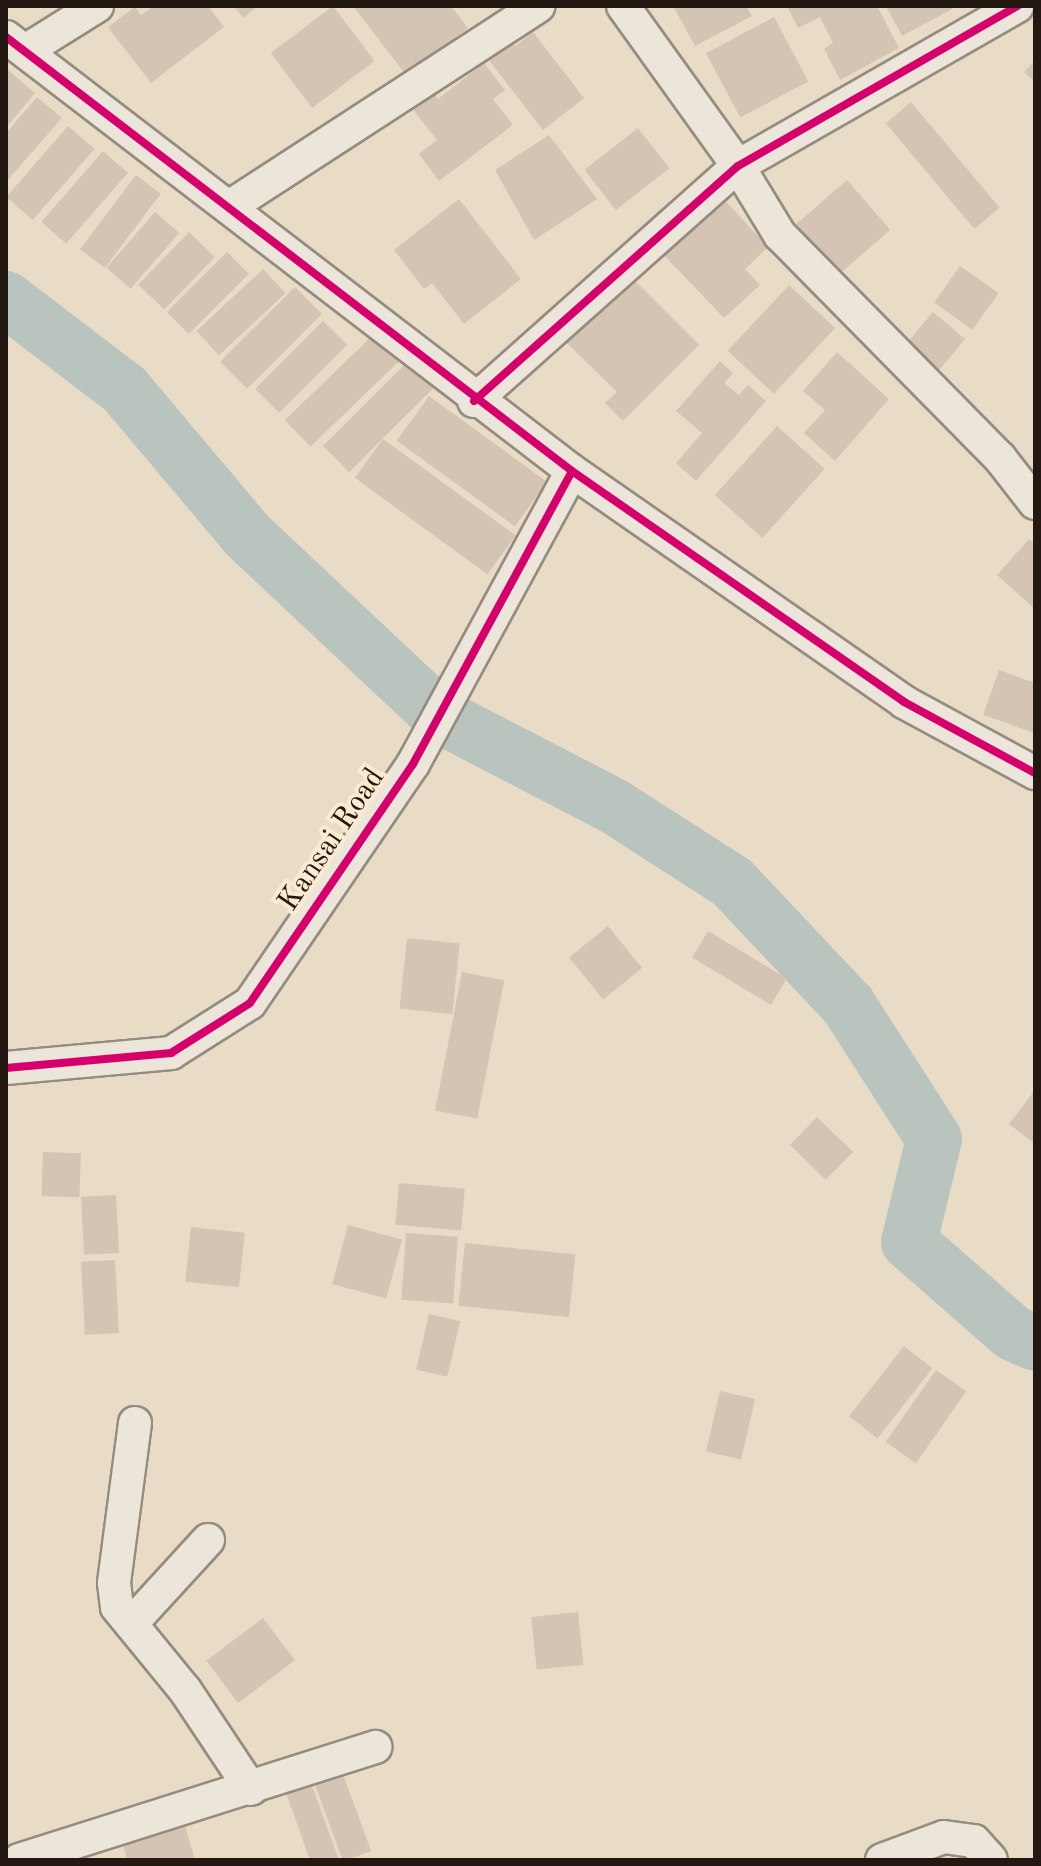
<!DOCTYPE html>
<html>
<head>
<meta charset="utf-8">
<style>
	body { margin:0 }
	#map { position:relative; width:1041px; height:1866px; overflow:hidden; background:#e9dcc6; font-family:"Old Standard TT",serif }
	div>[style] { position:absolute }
	.river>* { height:56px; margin:-28px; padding:0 28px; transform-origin:28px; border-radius:28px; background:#b9c4be }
	.building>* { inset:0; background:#d4c4b4; transform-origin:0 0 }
	.roads { filter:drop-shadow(2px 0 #958c7f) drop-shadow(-2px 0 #958c7f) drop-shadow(0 2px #958c7f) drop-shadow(0 -2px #958c7f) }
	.minor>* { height:32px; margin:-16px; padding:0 16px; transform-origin:16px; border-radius:16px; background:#ece5da }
	.cycleway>* { height:8px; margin:-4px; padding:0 4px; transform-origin:4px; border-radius:4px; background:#d6006c }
	span { translate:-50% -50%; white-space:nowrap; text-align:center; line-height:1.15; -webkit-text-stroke:8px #faead1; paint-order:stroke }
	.street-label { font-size:30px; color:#241912 }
	.frame { position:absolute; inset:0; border:8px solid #241912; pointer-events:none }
</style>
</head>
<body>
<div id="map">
	<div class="river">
		<div style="left:6px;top:299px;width:150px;rotate:37.4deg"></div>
		<div style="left:125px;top:390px;width:189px;rotate:49.9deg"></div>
		<div style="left:247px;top:535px;width:265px;rotate:43.2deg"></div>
		<div style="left:440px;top:716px;width:194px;rotate:27.4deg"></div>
		<div style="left:612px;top:805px;width:143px;rotate:32.7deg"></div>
		<div style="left:732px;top:882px;width:169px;rotate:46.7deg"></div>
		<div style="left:848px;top:1005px;width:159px;rotate:57.3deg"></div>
		<div style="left:934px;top:1139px;width:106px;rotate:103.6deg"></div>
		<div style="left:909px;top:1242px;width:138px;rotate:41.2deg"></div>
		<div style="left:1013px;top:1333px;width:24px;rotate:24deg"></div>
	</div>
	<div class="building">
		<div style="clip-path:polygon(154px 6px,208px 6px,224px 27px,151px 83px,108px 27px,135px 7px,141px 15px)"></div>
		<div style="clip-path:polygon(234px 6px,258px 6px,243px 18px)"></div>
		<div style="left:333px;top:6px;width:69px;height:78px;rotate:53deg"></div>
		<div style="clip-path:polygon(353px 6px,451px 6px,468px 28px,407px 76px)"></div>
		<div style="clip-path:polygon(673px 6px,746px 6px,752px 16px,695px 46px)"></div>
		<div style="clip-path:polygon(792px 6px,877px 6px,899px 48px,840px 80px,824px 49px,833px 43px,820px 17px,798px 28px,788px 8px)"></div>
		<div style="clip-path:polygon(886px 6px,958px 6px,902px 36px)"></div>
		<div style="left:774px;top:17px;width:73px;height:77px;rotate:62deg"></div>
		<div style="clip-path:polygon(533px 32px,584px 98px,543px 130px,484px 54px,507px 36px,515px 46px)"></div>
		<div style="clip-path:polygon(1035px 60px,1035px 82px,1024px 72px)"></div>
		<div style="clip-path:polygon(484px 63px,505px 90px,493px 99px,513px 125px,439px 181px,419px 154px,437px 140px,407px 102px,428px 86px,438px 99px)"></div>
		<div style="clip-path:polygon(6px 68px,35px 93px,6px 128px)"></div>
		<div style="clip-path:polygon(37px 97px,62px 118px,6px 182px,6px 133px)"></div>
		<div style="left:911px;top:102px;width:138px;height:33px;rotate:50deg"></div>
		<div style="left:68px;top:126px;width:35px;height:94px;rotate:41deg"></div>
		<div style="left:638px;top:128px;width:51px;height:68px;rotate:52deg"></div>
		<div style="clip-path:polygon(549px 135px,597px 199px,534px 240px,495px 170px)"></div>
		<div style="left:103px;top:151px;width:33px;height:94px;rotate:41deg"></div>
		<div style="left:136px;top:175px;width:31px;height:93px;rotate:37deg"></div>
		<div style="left:847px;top:180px;width:66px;height:74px;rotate:49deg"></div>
		<div style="clip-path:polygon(722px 197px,768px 247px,745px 269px,760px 285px,724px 318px,662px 253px)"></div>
		<div style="clip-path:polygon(459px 199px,521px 279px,464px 324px,432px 283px,424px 289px,394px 250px)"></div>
		<div style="left:155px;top:212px;width:32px;height:74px;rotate:41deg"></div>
		<div style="left:189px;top:232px;width:36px;height:73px;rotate:44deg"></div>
		<div style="left:227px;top:252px;width:31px;height:85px;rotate:45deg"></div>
		<div style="left:960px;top:266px;width:47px;height:45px;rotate:35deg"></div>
		<div style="left:263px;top:269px;width:33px;height:91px;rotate:47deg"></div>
		<div style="clip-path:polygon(629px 275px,699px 345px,623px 421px,605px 403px,617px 392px,564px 340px)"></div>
		<div style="left:789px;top:285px;width:63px;height:90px;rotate:43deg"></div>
		<div style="left:295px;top:287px;width:38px;height:106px;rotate:45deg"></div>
		<div style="left:933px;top:312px;width:42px;height:46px;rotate:40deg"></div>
		<div style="left:323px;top:321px;width:34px;height:96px;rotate:45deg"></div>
		<div style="left:374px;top:334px;width:37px;height:124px;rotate:46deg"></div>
		<div style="clip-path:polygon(837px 352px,889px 399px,835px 461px,804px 433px,825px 410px,803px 391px)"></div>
		<div style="left:410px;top:359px;width:37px;height:123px;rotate:45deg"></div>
		<div style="clip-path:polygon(720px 361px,733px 373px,724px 383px,739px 395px,748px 385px,766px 401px,696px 481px,676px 463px,702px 433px,676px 411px)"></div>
		<div style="left:429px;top:396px;width:146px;height:55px;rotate:36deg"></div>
		<div style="left:777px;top:426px;width:64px;height:93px;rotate:42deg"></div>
		<div style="left:383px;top:439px;width:164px;height:48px;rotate:36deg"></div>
		<div style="clip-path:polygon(1029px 539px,1035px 544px,1035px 609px,997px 575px)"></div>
		<div style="clip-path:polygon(999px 670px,1035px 683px,1035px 733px,983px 715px)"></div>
		<div style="left:608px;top:926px;width:54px;height:50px;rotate:51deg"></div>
		<div style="left:708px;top:931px;width:92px;height:31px;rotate:31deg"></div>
		<div style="left:407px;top:938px;width:53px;height:71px;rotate:6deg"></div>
		<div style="left:462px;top:972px;width:43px;height:141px;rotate:11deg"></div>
		<div style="clip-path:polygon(1035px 1090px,1035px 1144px,1009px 1124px)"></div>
		<div style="left:817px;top:1117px;width:50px;height:39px;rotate:44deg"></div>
		<div style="left:43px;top:1152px;width:38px;height:44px;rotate:2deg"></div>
		<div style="left:399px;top:1183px;width:66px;height:42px;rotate:5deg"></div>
		<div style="left:116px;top:1195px;width:58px;height:35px;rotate:87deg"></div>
		<div style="left:348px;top:1225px;width:56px;height:61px;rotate:15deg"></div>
		<div style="left:191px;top:1227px;width:54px;height:55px;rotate:6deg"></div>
		<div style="left:406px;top:1233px;width:52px;height:67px;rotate:4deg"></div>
		<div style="left:465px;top:1243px;width:111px;height:63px;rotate:6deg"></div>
		<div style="left:115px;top:1260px;width:73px;height:34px;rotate:87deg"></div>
		<div style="left:429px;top:1314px;width:32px;height:57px;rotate:13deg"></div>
		<div style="left:904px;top:1346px;width:36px;height:89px;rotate:38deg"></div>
		<div style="left:936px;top:1370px;width:37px;height:88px;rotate:35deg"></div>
		<div style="left:720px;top:1391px;width:36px;height:62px;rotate:13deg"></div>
		<div style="left:578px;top:1612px;width:53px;height:47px;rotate:84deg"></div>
		<div style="left:263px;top:1618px;width:53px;height:71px;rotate:53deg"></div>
		<div style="left:343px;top:1774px;width:82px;height:30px;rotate:70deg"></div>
		<div style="clip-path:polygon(311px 1783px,339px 1860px,310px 1860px,286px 1793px)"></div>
		<div style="clip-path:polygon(184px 1822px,195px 1860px,127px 1860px,122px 1840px)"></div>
	</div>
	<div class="roads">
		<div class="minor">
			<div style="left:623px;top:6px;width:197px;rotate:54.3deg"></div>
			<div style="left:738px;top:166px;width:81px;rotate:58.7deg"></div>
			<div style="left:780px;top:235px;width:313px;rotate:45.4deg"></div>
			<div style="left:1000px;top:458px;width:57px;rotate:52.1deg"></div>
			<div style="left:6px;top:37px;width:713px;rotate:37.48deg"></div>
			<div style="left:572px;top:471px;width:404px;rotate:34.8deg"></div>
			<div style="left:904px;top:702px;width:149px;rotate:28.5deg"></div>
			<div style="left:25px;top:51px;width:85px;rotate:-32deg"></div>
			<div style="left:229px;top:207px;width:369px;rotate:-33deg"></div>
			<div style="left:474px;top:401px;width:353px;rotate:-41.7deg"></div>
			<div style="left:738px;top:166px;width:322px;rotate:-29.8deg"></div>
			<div style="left:6px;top:1068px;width:166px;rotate:-5.2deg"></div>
			<div style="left:171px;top:1053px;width:93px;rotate:-32.3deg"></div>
			<div style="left:250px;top:1003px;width:289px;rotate:-55.7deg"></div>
			<div style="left:413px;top:764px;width:333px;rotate:-61.5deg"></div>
			<div style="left:135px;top:1423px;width:161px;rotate:97.5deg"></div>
			<div style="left:114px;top:1583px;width:24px;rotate:83deg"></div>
			<div style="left:117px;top:1607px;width:107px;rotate:50.7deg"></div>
			<div style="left:185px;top:1690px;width:119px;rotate:56.3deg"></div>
			<div style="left:131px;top:1624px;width:114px;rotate:-47.5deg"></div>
			<div style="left:19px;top:1860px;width:374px;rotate:-17.6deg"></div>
			<div style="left:882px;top:1860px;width:66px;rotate:-20.4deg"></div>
			<div style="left:944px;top:1837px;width:30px;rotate:8deg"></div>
			<div style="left:974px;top:1841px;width:25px;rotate:48deg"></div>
		</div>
	</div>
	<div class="cycleway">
		<div style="left:6px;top:37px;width:713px;rotate:37.48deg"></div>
		<div style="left:572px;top:471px;width:404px;rotate:34.8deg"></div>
		<div style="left:904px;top:702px;width:149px;rotate:28.5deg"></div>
		<div style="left:474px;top:401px;width:353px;rotate:-41.7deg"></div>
		<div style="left:738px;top:166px;width:322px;rotate:-29.8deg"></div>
		<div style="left:6px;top:1068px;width:166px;rotate:-5.2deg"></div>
		<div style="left:171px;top:1053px;width:93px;rotate:-32.3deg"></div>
		<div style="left:250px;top:1003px;width:289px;rotate:-55.7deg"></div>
		<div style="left:413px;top:764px;width:333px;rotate:-61.5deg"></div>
	</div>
	<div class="street-label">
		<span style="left:332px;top:840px;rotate:-56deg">Kansai Road</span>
	</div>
	<div class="frame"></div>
</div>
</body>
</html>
